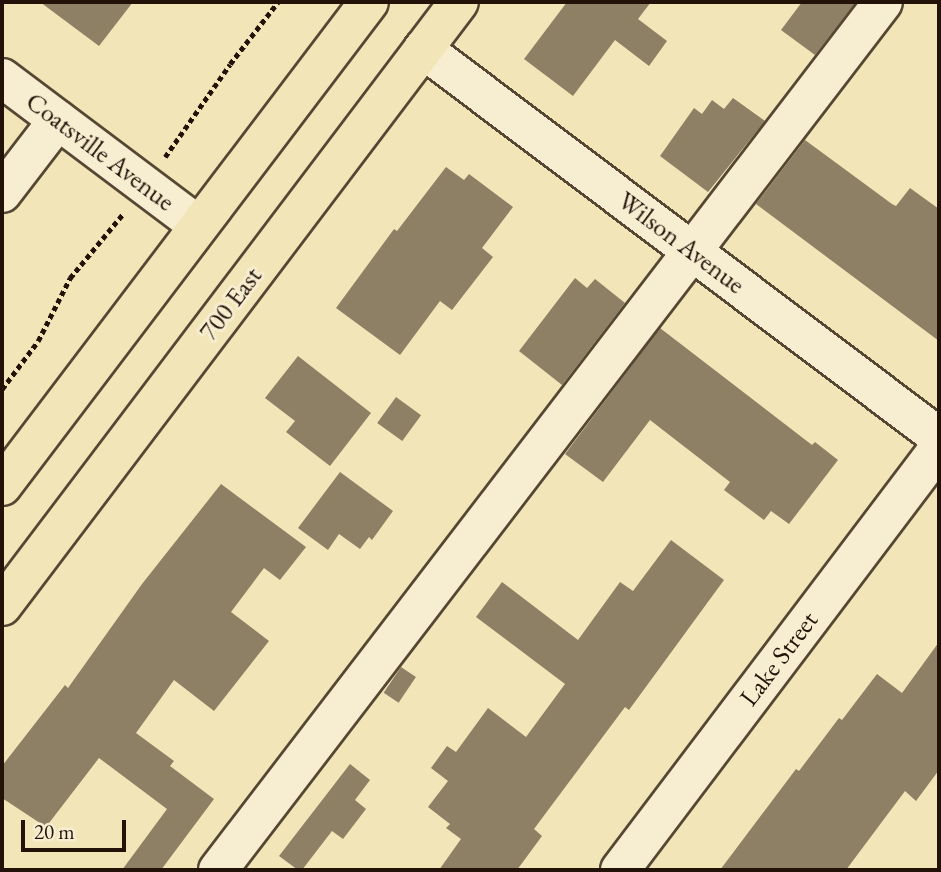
<!DOCTYPE html>
<html>
<head>
<meta charset="utf-8">
<style>
	body { margin:0 }
	#map { position:relative; width:941px; height:872px; overflow:hidden; background:#f2e5b8; font-family:"EB Garamond",serif }
	div>[style] { position:absolute }
	.building>* { inset:0; background:#8e8064; transform-origin:0 0 }
	.path>* { height:4.5px; margin-top:-2.25px; transform-origin:0; background:repeating-linear-gradient(90deg,#221208 0 5px,transparent 0 8.5px) }
	.roads { filter:drop-shadow(2px 0 #564734) drop-shadow(-2px 0 #564734) drop-shadow(0 2px #564734) drop-shadow(0 -2px #564734) }
	.minor>* { height:38px; margin:-19px; padding:0 19px; transform-origin:19px; border-radius:19px; background:#f7eed1 }
	.major>* { height:38px; margin:-19px; padding:0 19px; transform-origin:19px; border-radius:19px; background:#f2e5b8 }
	span { translate:-50% -50%; white-space:nowrap; text-align:center; line-height:1.15; -webkit-text-stroke:6px #f7eed1; paint-order:stroke }
	.street-label { font-size:26px; color:#221208 }
	.frame { position:absolute; inset:0; border:4px solid #221208; pointer-events:none }
	.scale { position:absolute; left:21px; top:820px; width:105px; height:32px; box-sizing:border-box; border:4px solid #221208; border-top:0; padding-left:9px; font-size:21px; line-height:24px; white-space:nowrap; color:#221208; -webkit-text-stroke:5px #f7eed1; paint-order:stroke }
</style>
</head>
<body>
<div id="map">
	<div class="building">
		<div style="clip-path:polygon(40px 2px,133px 2px,99px 46px)"></div>
		<div style="clip-path:polygon(567px 2px,651px 2px,638px 19px,667px 41px,649px 66px,615px 40px,573px 96px,524px 59px)"></div>
		<div style="clip-path:polygon(802px 2px,856px 2px,815px 55px,781px 30px)"></div>
		<div style="clip-path:polygon(733px 98px,765px 121px,708px 192px,660px 156px,694px 108px,702px 114px,712px 100px,724px 109px)"></div>
		<div style="clip-path:polygon(805px 140px,892px 204px,896px 206px,910px 188px,939px 209px,939px 341px,756px 204px)"></div>
		<div style="clip-path:polygon(446px 167px,464px 180px,469px 174px,513px 207px,482px 248px,493px 257px,452px 310px,440px 301px,400px 355px,336px 308px,394px 229px,397px 231px)"></div>
		<div style="clip-path:polygon(575px 278px,587px 288px,595px 279px,625px 303px,562px 385px,519px 351px)"></div>
		<div style="clip-path:polygon(660px 328px,812px 445px,815px 442px,838px 460px,789px 524px,771px 511px,764px 520px,724px 490px,730px 482px,650px 420px,603px 482px,565px 454px)"></div>
		<div style="clip-path:polygon(298px 356px,371px 413px,330px 466px,286px 432px,295px 421px,265px 398px)"></div>
		<div style="left:396px;top:397px;width:31px;height:32px;rotate:36deg"></div>
		<div style="clip-path:polygon(340px 472px,393px 511px,372px 540px,369px 537px,360px 549px,339px 534px,328px 550px,298px 528px)"></div>
		<div style="clip-path:polygon(221px 484px,306px 547px,280px 580px,264px 568px,231px 612px,269px 641px,214px 711px,174px 680px,136px 733px,174px 761px,170px 766px,214px 799px,161px 870px,122px 870px,167px 809px,99px 758px,46px 827px,2px 798px,2px 766px,65px 685px,68px 688px,142px 584px)"></div>
		<div style="clip-path:polygon(671px 540px,724px 580px,629px 710px,625px 707px,534px 829px,542px 836px,517px 870px,439px 870px,461px 839px,446px 828px,450px 824px,428px 807px,448px 781px,431px 768px,447px 746px,456px 752px,488px 708px,526px 737px,565px 684px,476px 617px,502px 582px,578px 640px,620px 582px,633px 591px)"></div>
		<div style="clip-path:polygon(939px 642px,939px 770px,916px 801px,905px 791px,846px 870px,720px 870px,796px 769px,799px 771px,839px 718px,842px 720px,877px 674px,902px 693px)"></div>
		<div style="left:401px;top:667px;width:18px;height:31px;rotate:34deg"></div>
		<div style="clip-path:polygon(350px 764px,370px 780px,355px 800px,366px 809px,343px 839px,332px 831px,302px 870px,298px 870px,279px 856px)"></div>
	</div>
	<div class="path">
		<div style="left:165px;top:157px;width:113px;rotate:-55deg"></div>
		<div style="left:230px;top:64px;width:78px;rotate:-52.3deg"></div>
		<div style="left:2px;top:389px;width:60px;rotate:-53.1deg"></div>
		<div style="left:38px;top:341px;width:71px;rotate:-63.1deg"></div>
		<div style="left:70px;top:278px;width:83px;rotate:-50.4deg"></div>
	</div>
	<div class="roads">
		<div class="minor">
			<div style="left:423px;top:49px;width:646px;rotate:36.94deg"></div>
			<div style="left:2px;top:78px;width:246px;rotate:36.9deg"></div>
			<div style="left:2px;top:193px;width:92px;rotate:-52.5deg"></div>
			<div style="left:218px;top:870px;width:1093px;rotate:-52.54deg"></div>
			<div style="left:620px;top:870px;width:529px;rotate:-52.91deg"></div>
		</div>
		<div class="major">
			<div style="left:2px;top:486px;width:607px;rotate:-52.83deg"></div>
			<div style="left:2px;top:606px;width:757px;rotate:-52.89deg"></div>
		</div>
	</div>
	<div class="street-label">
		<span style="left:100px;top:152px;rotate:37deg">Coatsville Avenue</span>
		<span style="left:681px;top:243px;rotate:37deg">Wilson Avenue</span>
		<span style="left:231px;top:304px;rotate:-53deg">700 East</span>
		<span style="left:779px;top:659px;rotate:-53deg">Lake Street</span>
	</div>
	<div class="frame"></div>
	<div class="scale">20 m</div>
</div>
</body>
</html>
